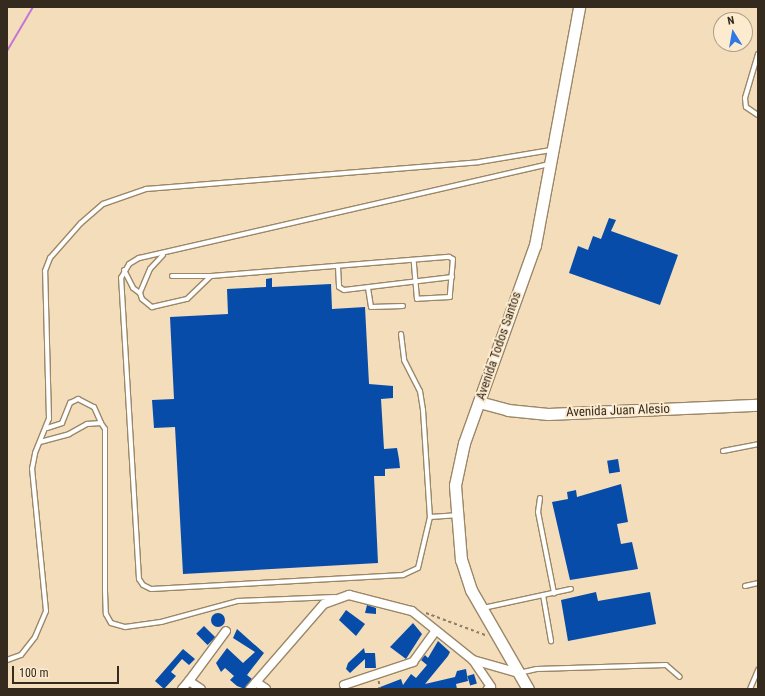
<!DOCTYPE html>
<html>
<head>
<meta charset="utf-8">
<style>
	body { margin:0 }
	#map { position:relative; width:765px; height:696px; overflow:hidden; background:#f3ddbb; font-family:"Roboto Condensed",sans-serif }
	div>[style] { position:absolute }
	.stream>* { height:2px; margin:-1px; padding:0 1px; transform-origin:1px; border-radius:1px; background:#c376d8 }
	.building>* { inset:0; background:#074ca8; transform-origin:0 0 }
	.round { border-radius:50% }
	.path>* { height:1.5px; margin-top:-0.75px; transform-origin:0; background:repeating-linear-gradient(90deg,#8e7f68 0 3px,transparent 0 6px) }
	.roads { filter:drop-shadow(1px 0 #9b8767) drop-shadow(-1px 0 #9b8767) drop-shadow(0 1px #9b8767) drop-shadow(0 -1px #9b8767) }
	.service>* { height:4px; margin:-2px; padding:0 2px; transform-origin:2px; border-radius:2px; background:#fff }
	.minor>* { height:8px; margin:-4px; padding:0 4px; transform-origin:4px; border-radius:4px; background:#fff }
	.tertiary>* { height:11px; margin:-5.5px; padding:0 5.5px; transform-origin:5.5px; border-radius:5.5px; background:#fff }
	span { translate:-50% -50%; white-space:nowrap; text-align:center; line-height:1.15; -webkit-text-stroke:4px #fdebcf; paint-order:stroke }
	.street-label { font-size:13px; color:#342b1e }
	.frame { position:absolute; inset:0; border:8px solid #342b1e; pointer-events:none }
	.north { position:absolute; left:713px; top:12px; width:40px; height:40px; box-sizing:border-box; background:#fdebcf; border:1px solid #ad9e88; border-radius:50%; rotate:349deg; font-size:11px; font-weight:700; line-height:16px; text-align:center; color:#342b1e }
	.north::after { content:''; display:block; margin:auto; width:14px; height:18px; background:#2f78e5; clip-path:polygon(50% 0,100% 100%,50% 72%,0 100%) }
	.scale { position:absolute; left:12px; top:666px; width:107px; height:18px; box-sizing:border-box; border:2px solid #342b1e; border-top:0; padding-left:5px; font-size:12px; line-height:14px; white-space:nowrap; color:#342b1e; -webkit-text-stroke:3px #fdebcf; paint-order:stroke }
</style>
</head>
<body>
<div id="map">
	<div class="stream">
		<div style="left:7px;top:51px;width:51px;rotate:-59.4deg"></div>
	</div>
	<div class="building">
		<div style="clip-path:polygon(609px 218px,616px 220px,611px 231px,678px 255px,660px 305px,569px 273px,578px 246px,588px 250px,593px 236px,601px 239px)"></div>
		<div style="clip-path:polygon(272px 278px,272px 287px,331px 284px,332px 309px,365px 307px,369px 384px,393px 386px,393px 398px,381px 399px,384px 449px,397px 448px,399px 459px,400px 468px,385px 469px,385px 476px,374px 476px,378px 563px,183px 574px,175px 427px,154px 428px,152px 400px,174px 399px,170px 317px,228px 314px,227px 289px,266px 287px,266px 279px)"></div>
		<div style="left:618px;top:459px;width:13px;height:11px;rotate:81deg"></div>
		<div style="clip-path:polygon(621px 484px,628px 522px,617px 524px,621px 544px,632px 542px,638px 569px,570px 580px,552px 502px,568px 499px,567px 492px,576px 490px,577px 497px)"></div>
		<div style="clip-path:polygon(596px 592px,598px 601px,650px 592px,656px 624px,568px 641px,561px 600px)"></div>
		<div style="clip-path:polygon(367px 605px,376px 608px,376px 614px,365px 613px)"></div>
		<div style="clip-path:polygon(346px 610px,365px 624px,356px 636px,339px 620px)"></div>
		<div class="round" style="left:211px;top:613px;width:14px;height:14px"></div>
		<div style="clip-path:polygon(413px 623px,422px 634px,406px 659px,390px 647px)"></div>
		<div style="left:204px;top:626px;width:16px;height:11px;rotate:45deg"></div>
		<div style="clip-path:polygon(237px 629px,264px 653px,247px 675px,252px 679px,245px 689px,237px 686px,230px 680px,234px 676px,225px 668px,221px 672px,216px 663px,227px 648px,243px 663px,255px 652px,233px 638px)"></div>
		<div style="clip-path:polygon(438px 641px,450px 652px,448px 656px,425px 684px,455px 677px,457px 671px,466px 669px,468px 681px,456px 684px,457px 689px,375px 689px,401px 679px,403px 685px,411px 674px,416px 678px,427px 665px,421px 660px,425px 655px,428px 658px)"></div>
		<div style="clip-path:polygon(364px 648px,365px 653px,375px 653px,376px 668px,365px 668px,365px 659px,350px 673px,346px 669px,348px 663px)"></div>
		<div style="clip-path:polygon(183px 649px,195px 659px,189px 665px,182px 659px,171px 672px,176px 676px,164px 689px,155px 681px)"></div>
		<div style="left:474px;top:674px;width:10px;height:7px;rotate:73deg"></div>
	</div>
	<div class="path">
		<div style="left:426px;top:613px;width:66px;rotate:20.4deg"></div>
		<div style="left:379px;top:681px;width:8px;rotate:83deg"></div>
	</div>
	<div class="roads">
		<div class="service">
			<div style="left:758px;top:54px;width:46px;rotate:106.5deg"></div>
			<div style="left:745px;top:98px;width:9px;rotate:84deg"></div>
			<div style="left:746px;top:107px;width:14px;rotate:34deg"></div>
			<div style="left:163px;top:255px;width:19px;rotate:133deg"></div>
			<div style="left:150px;top:269px;width:26px;rotate:113deg"></div>
			<div style="left:140px;top:293px;width:6px;rotate:72deg"></div>
			<div style="left:142px;top:299px;width:13px;rotate:39deg"></div>
			<div style="left:152px;top:307px;width:36px;rotate:-13deg"></div>
			<div style="left:187px;top:299px;width:33px;rotate:-44deg"></div>
			<div style="left:211px;top:276px;width:239px;rotate:-4.6deg"></div>
			<div style="left:449px;top:257px;width:4px;rotate:27deg"></div>
			<div style="left:453px;top:259px;width:38px;rotate:95deg"></div>
			<div style="left:450px;top:297px;width:33px;rotate:177deg"></div>
			<div style="left:417px;top:299px;width:38px;rotate:-95deg"></div>
			<div style="left:338px;top:267px;width:20px;rotate:87deg"></div>
			<div style="left:339px;top:287px;width:6px;rotate:31deg"></div>
			<div style="left:344px;top:290px;width:109px;rotate:-6.9deg"></div>
			<div style="left:124px;top:270px;width:20px;rotate:63deg"></div>
			<div style="left:133px;top:288px;width:9px;rotate:36deg"></div>
			<div style="left:172px;top:276px;width:39px"></div>
			<div style="left:368px;top:288px;width:19px;rotate:81deg"></div>
			<div style="left:371px;top:307px;width:32px;rotate:-2deg"></div>
			<div style="left:401px;top:334px;width:26px;rotate:83deg"></div>
			<div style="left:404px;top:360px;width:35px;rotate:63deg"></div>
			<div style="left:420px;top:391px;width:19px;rotate:81deg"></div>
			<div style="left:423px;top:410px;width:107px;rotate:86.3deg"></div>
			<div style="left:430px;top:517px;width:52px;rotate:103.2deg"></div>
			<div style="left:418px;top:568px;width:17px;rotate:155deg"></div>
			<div style="left:403px;top:575px;width:252px;rotate:176.8deg"></div>
			<div style="left:151px;top:589px;width:9px;rotate:-153deg"></div>
			<div style="left:143px;top:585px;width:7px;rotate:-124deg"></div>
			<div style="left:139px;top:579px;width:302px;rotate:-93.4deg"></div>
			<div style="left:121px;top:278px;width:16px;rotate:-60deg"></div>
			<div style="left:129px;top:264px;width:12px;rotate:-31deg"></div>
			<div style="left:139px;top:258px;width:420px;rotate:-12.9deg"></div>
			<div style="left:47px;top:428px;width:16px;rotate:-18deg"></div>
			<div style="left:62px;top:423px;width:22px;rotate:-68deg"></div>
			<div style="left:70px;top:403px;width:9px;rotate:-27deg"></div>
			<div style="left:78px;top:399px;width:18px;rotate:27deg"></div>
			<div style="left:94px;top:407px;width:17px;rotate:66deg"></div>
			<div style="left:40px;top:442px;width:30px;rotate:-15deg"></div>
			<div style="left:69px;top:434px;width:21px;rotate:-29deg"></div>
			<div style="left:87px;top:424px;width:14px;rotate:-4deg"></div>
			<div style="left:101px;top:423px;width:7px;rotate:56deg"></div>
			<div style="left:105px;top:429px;width:162px;rotate:90deg"></div>
			<div style="left:105px;top:591px;width:23px;rotate:88deg"></div>
			<div style="left:106px;top:614px;width:10px;rotate:61deg"></div>
			<div style="left:111px;top:623px;width:15px;rotate:16deg"></div>
			<div style="left:125px;top:627px;width:36px;rotate:-8deg"></div>
			<div style="left:161px;top:622px;width:80px;rotate:-15.3deg"></div>
			<div style="left:238px;top:601px;width:97px;rotate:-2.4deg"></div>
			<div style="left:723px;top:451px;width:36px;rotate:-11deg"></div>
			<div style="left:540px;top:498px;width:14px;rotate:98deg"></div>
			<div style="left:538px;top:512px;width:83px;rotate:78.8deg"></div>
			<div style="left:430px;top:517px;width:26px;rotate:-4deg"></div>
			<div style="left:745px;top:586px;width:13px;rotate:-13deg"></div>
			<div style="left:543px;top:595px;width:47px;rotate:80.1deg"></div>
			<div style="left:483px;top:608px;width:90px;rotate:-12.2deg"></div>
			<div style="left:7px;top:660px;width:15px;rotate:-20deg"></div>
			<div style="left:21px;top:655px;width:23px;rotate:-52deg"></div>
			<div style="left:35px;top:637px;width:28px;rotate:-67deg"></div>
			<div style="left:46px;top:611px;width:143px;rotate:-95.6deg"></div>
			<div style="left:32px;top:469px;width:16px;rotate:-79deg"></div>
			<div style="left:35px;top:453px;width:37px;rotate:-68deg"></div>
			<div style="left:49px;top:419px;width:148px;rotate:-91.5deg"></div>
			<div style="left:45px;top:271px;width:14px;rotate:-69deg"></div>
			<div style="left:50px;top:258px;width:47px;rotate:-48.5deg"></div>
			<div style="left:81px;top:223px;width:29px;rotate:-41deg"></div>
			<div style="left:103px;top:204px;width:46px;rotate:-19.2deg"></div>
			<div style="left:146px;top:189px;width:334px;rotate:-4.6deg"></div>
			<div style="left:479px;top:162px;width:73px;rotate:-9.5deg"></div>
			<div style="left:519px;top:673px;width:18px;rotate:-13deg"></div>
			<div style="left:537px;top:669px;width:129px;rotate:-1.8deg"></div>
			<div style="left:666px;top:665px;width:18px;rotate:41deg"></div>
			<div style="left:750px;top:689px;width:21px;rotate:-67deg"></div>
		</div>
		<div class="minor">
			<div style="left:473px;top:660px;width:48px;rotate:15.8deg"></div>
			<div style="left:189px;top:681px;width:62px;rotate:-53.5deg"></div>
			<div style="left:256px;top:682px;width:12px;rotate:35deg"></div>
			<div style="left:344px;top:685px;width:73px;rotate:-18.4deg"></div>
			<div style="left:413px;top:662px;width:37px;rotate:-54deg"></div>
			<div style="left:182px;top:689px;width:11px;rotate:-49deg"></div>
			<div style="left:189px;top:681px;width:14px;rotate:34deg"></div>
			<div style="left:250px;top:689px;width:113px;rotate:-49deg"></div>
			<div style="left:324px;top:604px;width:27px;rotate:-20deg"></div>
			<div style="left:349px;top:595px;width:65px;rotate:14.3deg"></div>
			<div style="left:412px;top:611px;width:78px;rotate:38.8deg"></div>
			<div style="left:473px;top:660px;width:32px;rotate:56deg"></div>
			<div style="left:491px;top:687px;width:4px;rotate:146deg"></div>
		</div>
		<div class="tertiary">
			<div style="left:479px;top:402px;width:30px;rotate:15deg"></div>
			<div style="left:508px;top:410px;width:40px;rotate:5.7deg"></div>
			<div style="left:548px;top:414px;width:210px;rotate:-2.5deg"></div>
			<div style="left:528px;top:689px;width:114px;rotate:-119.9deg"></div>
			<div style="left:471px;top:590px;width:32px;rotate:-108deg"></div>
			<div style="left:461px;top:560px;width:75px;rotate:-94.6deg"></div>
			<div style="left:455px;top:485px;width:43px;rotate:-77.9deg"></div>
			<div style="left:464px;top:443px;width:210px;rotate:-70.3deg"></div>
			<div style="left:535px;top:245px;width:242px;rotate:-79.5deg"></div>
		</div>
	</div>
	<div class="street-label">
		<span style="left:499px;top:346px;rotate:-71deg">Avenida Todos Santos</span>
		<span style="left:618px;top:411px;rotate:-2deg">Avenida Juan Alesio</span>
	</div>
	<div class="frame"></div>
	<div class="north">N</div>
	<div class="scale">100 m</div>
</div>
</body>
</html>
